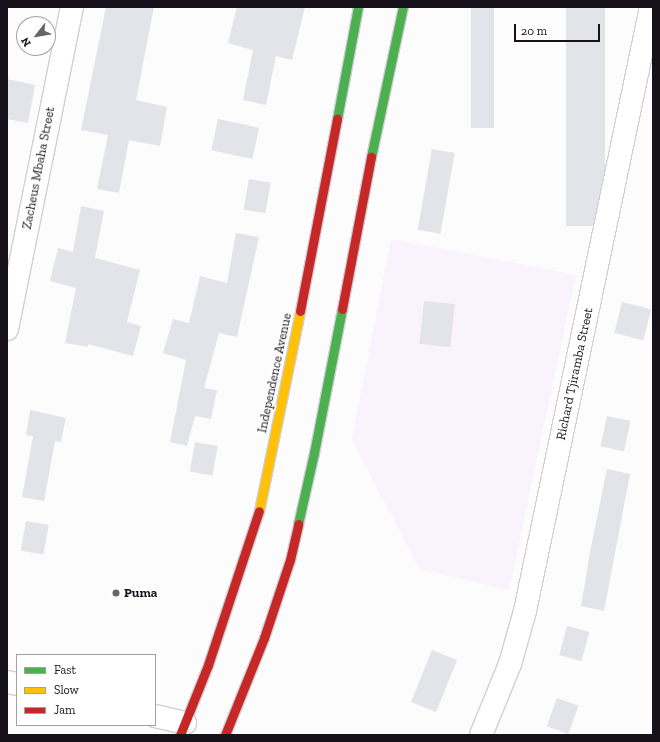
<!DOCTYPE html>
<html>
<head>
<meta charset="utf-8">
<style>
	body { margin:0 }
	#map { position:relative; width:660px; height:742px; overflow:hidden; background:#fcfcfc; font-family:"Zilla Slab",serif }
	div>[style] { position:absolute }
	.built>* { inset:0; background:#f8f3fc }
	.building>* { inset:0; background:#e3e3ea; transform-origin:0 0 }
	.roads { filter:drop-shadow(1px 0 #d1ced4) drop-shadow(-1px 0 #d1ced4) drop-shadow(0 1px #d1ced4) drop-shadow(0 -1px #d1ced4) }
	.street>* { height:22px; margin:-11px; padding:0 11px; transform-origin:11px; border-radius:11px; background:#fff }
	.fast>* { height:9px; margin:-4.5px; padding:0 4.5px; transform-origin:4.5px; border-radius:4.5px; background:#4caf50 }
	.slow>* { height:9px; margin:-4.5px; padding:0 4.5px; transform-origin:4.5px; border-radius:4.5px; background:#ffc107 }
	.jam>* { height:9px; margin:-4.5px; padding:0 4.5px; transform-origin:4.5px; border-radius:4.5px; background:#c62828 }
	.dots>* { width:11px; height:11px; translate:-50% -50%; box-sizing:border-box; border:2px solid #fff; border-radius:50% }
	span { translate:-50% -50%; white-space:nowrap; text-align:center; line-height:1.15; -webkit-text-stroke:3px #fff; paint-order:stroke }
	.street-label { font-size:13px; color:#17111c }
	.poi-label { font-size:13px; color:#17111c; font-weight:700 }
	.left { translate:0 -50%; text-align:left }
	.frame { position:absolute; inset:0; border:8px solid #17111c; pointer-events:none }
	.legend { position:absolute; left:16px; top:654px; width:140px; height:72px; box-sizing:border-box; background:#fff; border:1px solid #a2a0a4; margin:0; padding:5px 7px; list-style:none; font-size:12px; color:#17111c }
	.legend li { display:flex; align-items:center; gap:8px; height:20px }
	.legend b { width:20px; border:1px solid #a2a0a4 }
	.north { position:absolute; left:16px; top:16px; width:40px; height:40px; box-sizing:border-box; background:#fff; border:1px solid #a2a0a4; border-radius:50%; rotate:239deg; font-size:11px; font-weight:700; line-height:16px; text-align:center; color:#17111c }
	.north::after { content:''; display:block; margin:auto; width:14px; height:18px; background:#67636a; clip-path:polygon(50% 0,100% 100%,50% 72%,0 100%) }
	.scale { position:absolute; left:514px; top:24px; width:86px; height:18px; box-sizing:border-box; border:2px solid #17111c; border-top:0; padding-left:5px; font-size:12px; line-height:14px; white-space:nowrap; color:#17111c; -webkit-text-stroke:3px #fff; paint-order:stroke }
</style>
</head>
<body>
<div id="map">
	<div class="built">
		<div style="clip-path:polygon(391px 239px,576px 275px,509px 590px,419px 569px,352px 439px)"></div>
	</div>
	<div class="building">
		<div style="clip-path:polygon(106px 7px,154px 7px,136px 100px,167px 107px,160px 146px,129px 140px,119px 193px,97px 189px,108px 135px,81px 130px)"></div>
		<div style="clip-path:polygon(237px 7px,305px 7px,292px 60px,276px 56px,266px 105px,243px 100px,253px 50px,228px 43px)"></div>
		<div style="left:471px;top:7px;width:23px;height:121px"></div>
		<div style="left:566px;top:7px;width:39px;height:219px"></div>
		<div style="clip-path:polygon(7px 79px,35px 85px,28px 123px,7px 119px)"></div>
		<div style="left:218px;top:119px;width:42px;height:32px;rotate:12deg"></div>
		<div style="left:432px;top:149px;width:23px;height:82px;rotate:10deg"></div>
		<div style="left:249px;top:179px;width:22px;height:31px;rotate:10deg"></div>
		<div style="clip-path:polygon(81px 206px,104px 211px,95px 258px,140px 270px,127px 322px,141px 326px,133px 356px,88px 344px,88px 347px,65px 343px,76px 288px,50px 281px,58px 248px,73px 252px)"></div>
		<div style="clip-path:polygon(236px 233px,259px 237px,237px 337px,219px 333px,204px 388px,217px 390px,211px 419px,195px 416px,187px 446px,170px 442px,186px 360px,163px 353px,173px 319px,189px 323px,200px 276px,227px 283px)"></div>
		<div style="left:424px;top:301px;width:31px;height:43px;rotate:6deg"></div>
		<div style="left:622px;top:302px;width:30px;height:32px;rotate:14deg"></div>
		<div style="clip-path:polygon(30px 410px,66px 418px,61px 442px,55px 441px,44px 501px,22px 497px,33px 436px,26px 435px)"></div>
		<div style="left:607px;top:416px;width:24px;height:31px;rotate:12deg"></div>
		<div style="left:195px;top:442px;width:23px;height:30px;rotate:10deg"></div>
		<div style="clip-path:polygon(607px 469px,630px 474px,604px 611px,581px 606px,590px 552px)"></div>
		<div style="left:26px;top:521px;width:23px;height:30px;rotate:10deg"></div>
		<div style="left:567px;top:626px;width:23px;height:30px;rotate:15deg"></div>
		<div style="left:432px;top:650px;width:27px;height:56px;rotate:22deg"></div>
		<div style="left:557px;top:698px;width:23px;height:30px;rotate:20deg"></div>
	</div>
	<div class="roads">
		<div class="street">
			<div style="left:7px;top:329px;width:328px;rotate:-78.6deg"></div>
			<div style="left:7px;top:682px;width:10px;rotate:11deg"></div>
			<div style="left:155px;top:716px;width:31px;rotate:13deg"></div>
			<div style="left:481px;top:735px;width:77px;rotate:-67.8deg"></div>
			<div style="left:510px;top:664px;width:55px;rotate:-74.2deg"></div>
			<div style="left:525px;top:611px;width:617px;rotate:-78.22deg"></div>
		</div>
		<div class="fast">
			<div style="left:337px;top:119px;width:114px;rotate:-79.4deg"></div>
			<div style="left:371px;top:157px;width:153px;rotate:-78deg"></div>
			<div style="left:298px;top:524px;width:73px;rotate:-77.3deg"></div>
			<div style="left:314px;top:453px;width:147px;rotate:-79deg"></div>
		</div>
		<div class="slow">
			<div style="left:259px;top:511px;width:204px;rotate:-78.4deg"></div>
		</div>
		<div class="jam">
			<div style="left:342px;top:309px;width:155px;rotate:-79.2deg"></div>
			<div style="left:300px;top:311px;width:196px;rotate:-79.1deg"></div>
			<div style="left:180px;top:735px;width:75px;rotate:-68.2deg"></div>
			<div style="left:208px;top:665px;width:162px;rotate:-71.7deg"></div>
			<div style="left:225px;top:735px;width:105px;rotate:-68.1deg"></div>
			<div style="left:264px;top:638px;width:82px;rotate:-71.6deg"></div>
			<div style="left:290px;top:560px;width:37px;rotate:-77deg"></div>
		</div>
	</div>
	<div class="dots">
		<div style="left:116px;top:593px;background:#67636a"></div>
	</div>
	<div class="street-label">
		<span style="left:39px;top:168px;rotate:-79deg">Zacheus Mbaha Street</span>
		<span style="left:275px;top:373px;rotate:-78deg">Independence Avenue</span>
		<span style="left:575px;top:374px;rotate:-78deg">Richard Tjiramba Street</span>
	</div>
	<div class="poi-label">
		<span class="left" style="left:124px;top:593px">Puma</span>
	</div>
	<div class="frame"></div>
	<ul class="legend">
	<li><b style="height:5px;background:#4caf50"></b>Fast</li>
	<li><b style="height:5px;background:#ffc107"></b>Slow</li>
	<li><b style="height:5px;background:#c62828"></b>Jam</li>
	</ul>
	<div class="north">N</div>
	<div class="scale">20 m</div>
</div>
</body>
</html>
